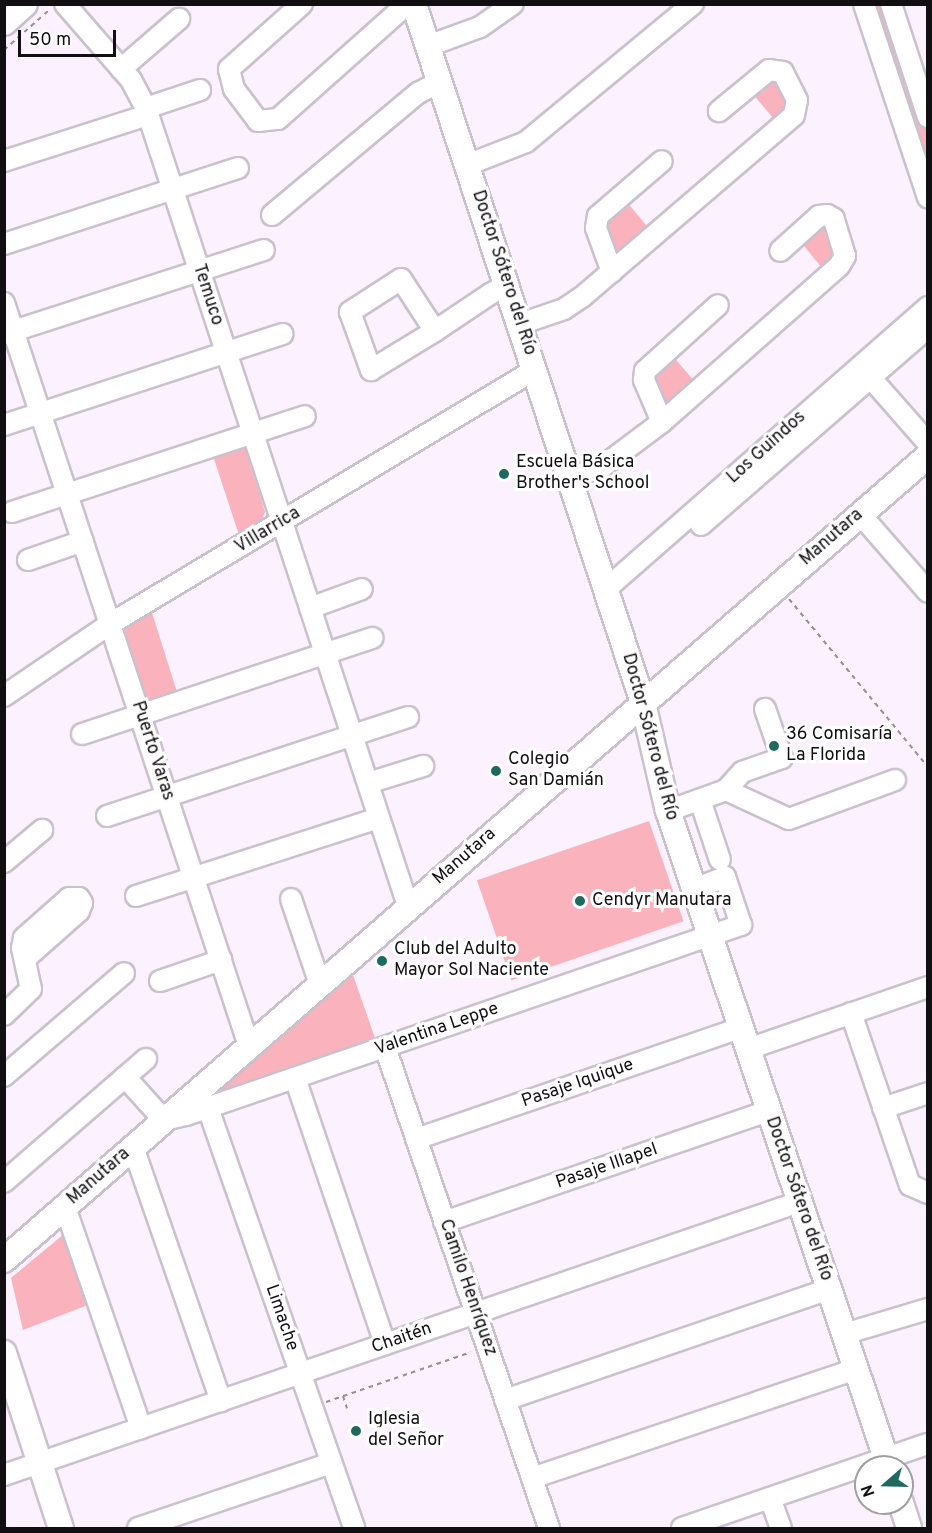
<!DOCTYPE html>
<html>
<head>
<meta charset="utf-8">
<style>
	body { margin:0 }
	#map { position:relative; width:932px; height:1533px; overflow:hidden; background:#fbf1ff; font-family:Overpass,sans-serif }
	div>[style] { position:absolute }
	.green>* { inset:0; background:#fab3bd; transform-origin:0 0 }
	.path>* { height:2px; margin-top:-1px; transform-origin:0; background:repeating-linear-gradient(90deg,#968f99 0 4.5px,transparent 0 9px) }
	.roads { filter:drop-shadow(2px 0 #cbc1ce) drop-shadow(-2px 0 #cbc1ce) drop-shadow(0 2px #cbc1ce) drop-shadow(0 -2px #cbc1ce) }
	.minor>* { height:20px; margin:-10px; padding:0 10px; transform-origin:10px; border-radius:10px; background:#fff }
	.major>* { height:24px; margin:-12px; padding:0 12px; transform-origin:12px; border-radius:12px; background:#fff }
	.dots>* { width:16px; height:16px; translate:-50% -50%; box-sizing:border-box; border:3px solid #fff; border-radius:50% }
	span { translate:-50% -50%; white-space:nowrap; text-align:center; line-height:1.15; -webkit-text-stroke:6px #fff; paint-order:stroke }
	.street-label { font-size:18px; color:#120f13 }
	.poi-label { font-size:18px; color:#120f13 }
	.left { translate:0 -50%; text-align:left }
	.frame { position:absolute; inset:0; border:6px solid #120f13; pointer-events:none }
	.north { position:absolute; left:854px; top:1455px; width:60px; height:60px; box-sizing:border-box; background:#fff; border:2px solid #a09fa1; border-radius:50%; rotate:250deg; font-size:16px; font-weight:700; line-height:24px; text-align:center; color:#120f13 }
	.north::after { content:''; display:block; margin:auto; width:21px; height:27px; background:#206961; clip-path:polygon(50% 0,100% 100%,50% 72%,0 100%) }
	.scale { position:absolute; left:18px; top:30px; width:98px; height:27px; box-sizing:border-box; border:3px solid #120f13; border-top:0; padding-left:8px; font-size:18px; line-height:21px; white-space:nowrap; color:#120f13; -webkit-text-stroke:4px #fff; paint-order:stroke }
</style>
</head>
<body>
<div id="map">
	<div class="green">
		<div style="clip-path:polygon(865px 5px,890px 5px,927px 120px,927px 194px)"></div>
		<div style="clip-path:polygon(772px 75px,790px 99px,787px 108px,774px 119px,750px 91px)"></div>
		<div style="clip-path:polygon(626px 201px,652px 232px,617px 260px,601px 221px)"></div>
		<div style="clip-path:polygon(819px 226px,826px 226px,838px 256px,822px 268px,800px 241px)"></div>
		<div style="clip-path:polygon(672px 355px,695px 382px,666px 407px,652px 378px)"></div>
		<div style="clip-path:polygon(241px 443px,247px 448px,265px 512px,262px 519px,239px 535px,212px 453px)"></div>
		<div style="clip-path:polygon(152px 613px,178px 695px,150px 704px,144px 698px,122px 632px,124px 627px)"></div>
		<div style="left:649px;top:821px;width:106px;height:182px;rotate:71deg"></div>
		<div style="clip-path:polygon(352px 972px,375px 1038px,211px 1096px,208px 1092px)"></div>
		<div style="clip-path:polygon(64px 1234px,88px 1305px,23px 1330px,11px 1278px)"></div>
	</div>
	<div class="path">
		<div style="left:4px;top:50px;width:60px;rotate:-41.6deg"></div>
		<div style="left:789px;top:599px;width:218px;rotate:50.4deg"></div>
		<div style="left:343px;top:1396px;width:13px;rotate:72deg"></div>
		<div style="left:326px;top:1402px;width:153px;rotate:-19deg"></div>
	</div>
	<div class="roads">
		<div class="minor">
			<div style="left:65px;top:4px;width:101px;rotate:49deg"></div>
			<div style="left:131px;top:80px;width:32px;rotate:62deg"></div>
			<div style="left:146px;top:108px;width:840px;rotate:71.82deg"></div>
			<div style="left:302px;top:4px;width:98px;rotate:138.3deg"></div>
			<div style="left:229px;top:69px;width:21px;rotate:76deg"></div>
			<div style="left:234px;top:89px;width:40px;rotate:53deg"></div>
			<div style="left:258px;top:121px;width:20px;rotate:-6deg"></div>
			<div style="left:278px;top:119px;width:173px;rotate:-41.7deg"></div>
			<div style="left:864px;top:4px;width:204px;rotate:71.7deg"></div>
			<div style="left:891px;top:4px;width:119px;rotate:71.9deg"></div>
			<div style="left:428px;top:46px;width:55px;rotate:-20.1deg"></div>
			<div style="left:480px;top:27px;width:40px;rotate:-34.9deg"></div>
			<div style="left:121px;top:69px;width:77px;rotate:-40.8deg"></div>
			<div style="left:146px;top:108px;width:57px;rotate:-18.4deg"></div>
			<div style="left:4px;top:161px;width:151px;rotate:-17.7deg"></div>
			<div style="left:467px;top:165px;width:63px;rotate:-21.3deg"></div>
			<div style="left:526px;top:142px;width:217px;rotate:-39.6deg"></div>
			<div style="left:272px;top:215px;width:190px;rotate:-39.9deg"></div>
			<div style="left:418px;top:93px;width:25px;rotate:-27deg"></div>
			<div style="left:4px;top:244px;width:246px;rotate:-18deg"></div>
			<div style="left:612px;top:272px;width:47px;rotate:-110deg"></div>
			<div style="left:596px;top:228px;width:12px;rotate:-81deg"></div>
			<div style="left:598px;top:216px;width:84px;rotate:-40.7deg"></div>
			<div style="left:4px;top:303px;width:782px;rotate:71.75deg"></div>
			<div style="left:520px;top:324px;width:46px;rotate:-18.8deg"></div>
			<div style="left:564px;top:309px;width:22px;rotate:-34deg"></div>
			<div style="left:582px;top:297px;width:279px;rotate:-40.6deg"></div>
			<div style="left:794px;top:115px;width:15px;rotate:-79deg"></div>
			<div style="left:797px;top:100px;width:31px;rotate:-117deg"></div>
			<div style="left:783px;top:72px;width:14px;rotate:-172deg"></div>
			<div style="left:769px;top:70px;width:65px;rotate:140.6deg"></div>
			<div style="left:435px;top:331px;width:62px;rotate:-123.2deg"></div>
			<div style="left:401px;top:279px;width:61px;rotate:147.1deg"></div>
			<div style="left:350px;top:312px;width:62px;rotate:70.1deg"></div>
			<div style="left:371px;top:370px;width:75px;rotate:-31.4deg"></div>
			<div style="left:435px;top:331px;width:66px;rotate:-33.9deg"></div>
			<div style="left:490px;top:294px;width:19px;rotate:-28deg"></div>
			<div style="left:4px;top:334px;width:273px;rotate:-17.9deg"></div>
			<div style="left:862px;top:368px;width:100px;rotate:48.7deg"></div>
			<div style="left:662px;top:422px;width:46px;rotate:-113.2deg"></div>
			<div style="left:644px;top:380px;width:9px;rotate:-84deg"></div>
			<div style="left:645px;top:371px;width:98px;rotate:-42.1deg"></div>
			<div style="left:4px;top:425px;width:293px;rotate:-18.1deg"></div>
			<div style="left:570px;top:478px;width:34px;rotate:-19deg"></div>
			<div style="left:602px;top:467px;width:75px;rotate:-36.9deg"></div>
			<div style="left:662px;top:422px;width:236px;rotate:-41.4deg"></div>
			<div style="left:839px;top:266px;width:12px;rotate:-59deg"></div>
			<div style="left:845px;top:256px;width:39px;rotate:-107deg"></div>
			<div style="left:834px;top:219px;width:8px;rotate:-150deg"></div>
			<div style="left:827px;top:215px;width:8px;rotate:173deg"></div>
			<div style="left:819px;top:216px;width:52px;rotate:138.1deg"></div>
			<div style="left:12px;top:512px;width:308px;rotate:-18.1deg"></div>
			<div style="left:860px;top:514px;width:103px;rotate:48.9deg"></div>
			<div style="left:701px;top:525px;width:301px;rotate:-41deg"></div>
			<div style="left:28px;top:560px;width:58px;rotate:-19.1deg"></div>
			<div style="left:606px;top:589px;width:428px;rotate:-41.2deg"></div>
			<div style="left:310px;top:608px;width:55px;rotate:-20.1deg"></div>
			<div style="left:4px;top:696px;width:128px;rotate:-34.2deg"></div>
			<div style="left:110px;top:624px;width:495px;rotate:-30.9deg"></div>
			<div style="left:82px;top:734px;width:306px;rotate:-18.3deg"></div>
			<div style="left:368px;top:783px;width:58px;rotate:-17.2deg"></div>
			<div style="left:726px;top:790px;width:24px;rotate:-48deg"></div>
			<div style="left:742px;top:772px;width:42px;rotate:-19.3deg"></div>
			<div style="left:782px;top:758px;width:52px;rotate:-109.1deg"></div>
			<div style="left:700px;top:800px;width:63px;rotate:71.6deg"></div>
			<div style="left:668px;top:811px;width:62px;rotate:-19.9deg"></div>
			<div style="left:726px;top:790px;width:69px;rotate:24.7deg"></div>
			<div style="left:789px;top:819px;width:113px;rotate:-20.2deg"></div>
			<div style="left:107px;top:816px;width:317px;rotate:-18.2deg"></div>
			<div style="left:4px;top:862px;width:50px;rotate:-40.1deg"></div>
			<div style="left:136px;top:896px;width:255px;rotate:-17.8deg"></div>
			<div style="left:291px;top:899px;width:90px;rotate:71.2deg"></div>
			<div style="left:160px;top:981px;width:65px;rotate:-19deg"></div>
			<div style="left:851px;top:1013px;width:182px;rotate:71.1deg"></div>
			<div style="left:910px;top:1185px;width:20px;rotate:24deg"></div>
			<div style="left:4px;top:1015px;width:37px;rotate:-44deg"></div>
			<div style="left:31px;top:989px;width:42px;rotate:-102.4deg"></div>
			<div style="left:22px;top:948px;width:10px;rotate:-79deg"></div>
			<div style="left:24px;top:938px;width:60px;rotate:-41.6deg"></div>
			<div style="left:69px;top:898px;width:10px"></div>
			<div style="left:79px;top:898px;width:6px;rotate:59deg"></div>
			<div style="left:82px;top:903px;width:9px;rotate:111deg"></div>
			<div style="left:79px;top:911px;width:72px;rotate:138.4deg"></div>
			<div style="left:385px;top:1047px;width:508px;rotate:71.17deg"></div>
			<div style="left:748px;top:1049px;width:190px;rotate:-19deg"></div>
			<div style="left:4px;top:1076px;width:158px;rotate:-40.6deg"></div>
			<div style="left:125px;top:1077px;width:58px;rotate:47.8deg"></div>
			<div style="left:164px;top:1120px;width:23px;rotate:-13deg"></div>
			<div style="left:186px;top:1115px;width:587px;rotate:-18.9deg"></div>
			<div style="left:741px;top:925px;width:51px;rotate:-108.4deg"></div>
			<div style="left:725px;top:877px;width:33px;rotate:159deg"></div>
			<div style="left:295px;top:1078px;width:281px;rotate:71.3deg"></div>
			<div style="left:208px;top:1108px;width:445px;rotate:70.8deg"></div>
			<div style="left:883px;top:1108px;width:47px;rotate:-18.4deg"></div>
			<div style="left:416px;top:1139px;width:343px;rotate:-18.9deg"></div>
			<div style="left:133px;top:1147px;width:269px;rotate:70.9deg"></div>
			<div style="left:4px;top:1182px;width:188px;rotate:-40.9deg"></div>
			<div style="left:65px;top:1207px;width:234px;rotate:71deg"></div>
			<div style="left:444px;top:1222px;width:343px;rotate:-18.9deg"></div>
			<div style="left:844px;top:1334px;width:88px;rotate:-16.6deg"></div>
			<div style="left:505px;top:1400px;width:342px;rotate:-18.9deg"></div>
			<div style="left:4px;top:1475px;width:841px;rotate:-18.95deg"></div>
			<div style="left:532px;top:1478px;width:342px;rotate:-18.6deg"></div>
			<div style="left:770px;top:1498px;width:32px;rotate:70deg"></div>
			<div style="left:138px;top:1528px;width:204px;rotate:-18.6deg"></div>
			<div style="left:682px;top:1528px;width:260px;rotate:-18.9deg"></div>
		</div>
		<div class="major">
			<div style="left:414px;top:4px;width:736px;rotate:71.86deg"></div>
			<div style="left:643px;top:703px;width:111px;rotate:77deg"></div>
			<div style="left:668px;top:811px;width:692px;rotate:71.38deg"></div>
			<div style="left:4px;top:23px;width:28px;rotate:-42deg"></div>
			<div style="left:4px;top:1260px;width:1225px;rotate:-41.03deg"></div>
			<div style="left:4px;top:1353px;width:184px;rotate:72deg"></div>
			<div style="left:901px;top:1503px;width:26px;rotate:72deg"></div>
		</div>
	</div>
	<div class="dots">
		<div style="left:504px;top:474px;background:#206961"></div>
		<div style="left:774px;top:746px;background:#206961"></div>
		<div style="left:496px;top:771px;background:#206961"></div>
		<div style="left:580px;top:901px;background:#206961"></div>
		<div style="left:382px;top:961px;background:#206961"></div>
		<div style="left:356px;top:1431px;background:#206961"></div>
	</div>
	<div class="street-label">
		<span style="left:503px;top:273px;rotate:72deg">Doctor Sótero del Río</span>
		<span style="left:207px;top:295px;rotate:72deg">Temuco</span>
		<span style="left:767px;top:448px;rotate:-42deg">Los Guindos</span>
		<span style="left:268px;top:531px;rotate:-31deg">Villarrica</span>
		<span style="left:832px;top:538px;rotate:-41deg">Manutara</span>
		<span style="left:649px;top:737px;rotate:75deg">Doctor Sótero del Río</span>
		<span style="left:152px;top:751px;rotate:72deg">Puerto Varas</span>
		<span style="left:465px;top:857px;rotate:-41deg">Manutara</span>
		<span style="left:437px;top:1030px;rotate:-19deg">Valentina Leppe</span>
		<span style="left:578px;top:1084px;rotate:-19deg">Pasaje Iquique</span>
		<span style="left:607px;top:1167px;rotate:-19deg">Pasaje Illapel</span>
		<span style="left:99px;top:1177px;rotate:-41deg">Manutara</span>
		<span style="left:798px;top:1199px;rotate:71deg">Doctor Sótero del Río</span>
		<span style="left:467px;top:1288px;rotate:71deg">Camilo Henríquez</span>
		<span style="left:281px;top:1318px;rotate:71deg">Limache</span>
		<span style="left:402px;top:1339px;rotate:-19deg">Chaitén</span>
	</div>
	<div class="poi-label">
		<span class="left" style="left:516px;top:474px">Escuela Básica<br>Brother's School</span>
		<span class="left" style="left:786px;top:746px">36 Comisaría<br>La Florida</span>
		<span class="left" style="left:508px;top:771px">Colegio<br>San Damián</span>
		<span class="left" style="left:592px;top:901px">Cendyr Manutara</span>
		<span class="left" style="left:394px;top:961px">Club del Adulto<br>Mayor Sol Naciente</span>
		<span class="left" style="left:368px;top:1431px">Iglesia<br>del Señor</span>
	</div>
	<div class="frame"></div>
	<div class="north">N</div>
	<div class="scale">50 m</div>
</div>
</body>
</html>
